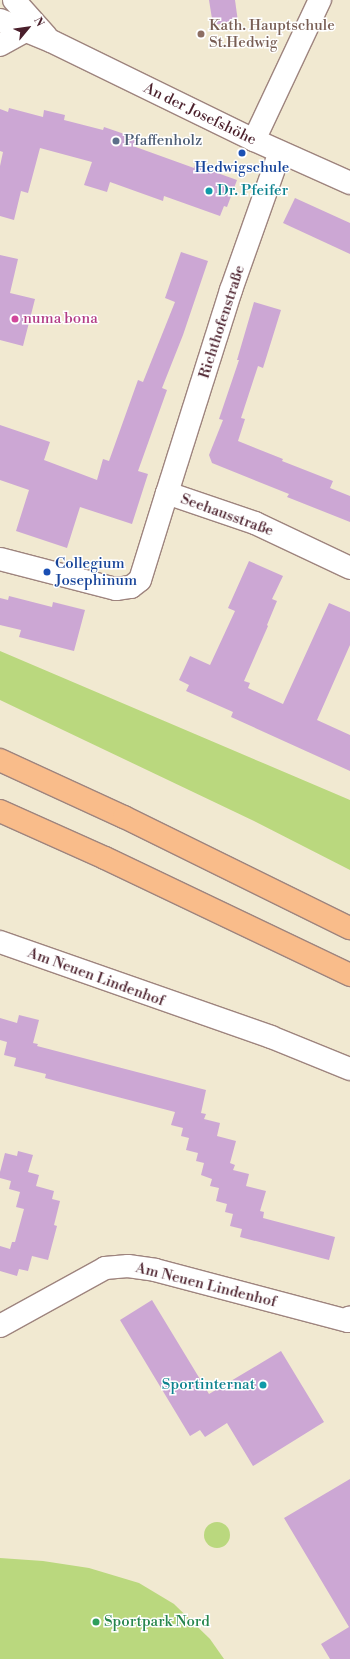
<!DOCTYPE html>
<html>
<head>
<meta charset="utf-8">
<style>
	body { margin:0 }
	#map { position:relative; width:350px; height:1659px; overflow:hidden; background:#f1e9d1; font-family:"Libre Bodoni",serif }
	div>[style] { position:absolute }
	.green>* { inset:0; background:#bad87e }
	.round { border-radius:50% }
	.building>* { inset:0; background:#cca7d4 }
	.roads { filter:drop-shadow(1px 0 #9e847e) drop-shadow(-1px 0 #9e847e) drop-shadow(0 1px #9e847e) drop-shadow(0 -1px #9e847e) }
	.minor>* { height:22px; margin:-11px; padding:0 11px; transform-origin:11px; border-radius:11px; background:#fff }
	.tertiary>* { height:22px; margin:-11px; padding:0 11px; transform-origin:11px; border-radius:11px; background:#fff }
	.motorway>* { height:22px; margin:-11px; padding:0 11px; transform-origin:11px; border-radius:11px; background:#f9bc8a }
	.dots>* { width:11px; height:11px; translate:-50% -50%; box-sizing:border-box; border:2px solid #fff; border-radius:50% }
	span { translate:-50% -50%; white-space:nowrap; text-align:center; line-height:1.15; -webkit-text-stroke:3px #fff; paint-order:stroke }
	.education-label { font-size:15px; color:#785e54 }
	.left { translate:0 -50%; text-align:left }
	.street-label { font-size:15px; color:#4a1f2b }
	.service-label { font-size:15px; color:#4e5e75 }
	.transit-label { font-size:15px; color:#164399 }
	.culture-label { font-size:15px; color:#0d838f }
	.right { translate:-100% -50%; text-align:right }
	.hotel-label { font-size:15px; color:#b23c85 }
	.leisure-label { font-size:15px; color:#27864d }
	.north { position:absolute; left:8px; top:8px; width:40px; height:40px; -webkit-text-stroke:3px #fff; paint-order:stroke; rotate:61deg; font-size:11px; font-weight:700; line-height:16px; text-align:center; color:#4a1f2b }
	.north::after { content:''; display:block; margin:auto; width:14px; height:18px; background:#4a1f2b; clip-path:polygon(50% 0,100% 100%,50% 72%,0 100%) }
</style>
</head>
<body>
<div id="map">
	<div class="green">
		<div style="clip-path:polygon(0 651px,350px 800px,350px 870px,254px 821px,0 700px)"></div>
		<div class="round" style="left:204px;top:1522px;width:26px;height:26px"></div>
		<div style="clip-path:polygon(0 1558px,43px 1561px,89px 1568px,139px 1583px,174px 1604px,210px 1639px,224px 1659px,0 1659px)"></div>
	</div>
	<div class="building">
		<div style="clip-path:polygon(209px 0,235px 0,238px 22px,213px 25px)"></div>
		<div style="clip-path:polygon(9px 108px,43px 117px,44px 110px,65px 115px,64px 120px,103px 130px,104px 127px,136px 138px,133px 146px,194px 168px,195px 165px,237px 180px,227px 207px,224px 206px,220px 216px,164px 196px,163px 201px,110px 182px,107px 192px,84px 185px,92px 162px,40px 148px,28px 193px,21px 191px,14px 220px,0 216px,0 166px,3px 152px,0 151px,0 109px,8px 112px)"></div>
		<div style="clip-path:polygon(295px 198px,350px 223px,350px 254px,283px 223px)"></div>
		<div style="clip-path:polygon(181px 252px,208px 261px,183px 335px,162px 388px,167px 390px,138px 471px,148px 474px,132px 524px,80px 507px,67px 548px,16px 531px,29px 490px,0 480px,0 425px,50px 442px,44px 460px,97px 480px,103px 459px,109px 461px,138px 380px,143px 382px,175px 302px,165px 298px)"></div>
		<div style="clip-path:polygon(0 255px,18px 259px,10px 293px,35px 299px,23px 346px,0 340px)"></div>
		<div style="clip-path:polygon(254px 302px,281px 310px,263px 368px,258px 366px,241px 418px,245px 419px,238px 441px,283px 459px,282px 461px,333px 481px,330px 488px,350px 496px,350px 522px,287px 497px,289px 494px,212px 463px,209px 455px,223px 420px,219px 419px,239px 360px,237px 360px)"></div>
		<div style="clip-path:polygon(249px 561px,283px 576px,272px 599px,277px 601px,267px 625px,268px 626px,244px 681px,250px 683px,248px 688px,283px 704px,329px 603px,350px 612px,350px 645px,317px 720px,350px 735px,350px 771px,231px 717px,233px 712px,186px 691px,189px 685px,179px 680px,190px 656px,210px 665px,235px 611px,228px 608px)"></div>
		<div style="clip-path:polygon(9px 596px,52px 607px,53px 602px,85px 610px,74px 651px,19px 637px,21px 630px,0 625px,0 598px,8px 600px)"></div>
		<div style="clip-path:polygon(19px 1015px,39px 1020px,33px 1043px,38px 1044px,37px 1046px,206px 1090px,201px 1113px,206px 1114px,204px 1119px,220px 1123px,217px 1136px,236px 1141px,230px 1163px,235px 1165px,233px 1170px,249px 1174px,246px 1186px,266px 1191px,260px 1211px,264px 1212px,263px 1218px,335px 1237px,329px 1260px,240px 1237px,242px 1229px,230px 1226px,233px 1214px,225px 1212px,227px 1204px,216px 1201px,219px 1188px,210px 1186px,212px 1179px,201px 1175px,204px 1163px,196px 1161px,198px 1153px,186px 1150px,189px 1138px,181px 1136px,183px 1128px,171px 1125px,175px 1112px,45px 1078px,46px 1074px,14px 1066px,16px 1058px,4px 1055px,7px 1042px,0 1040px,0 1018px,17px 1023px)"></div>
		<div style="clip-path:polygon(18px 1151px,33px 1155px,28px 1172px,39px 1175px,36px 1186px,54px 1191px,52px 1199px,60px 1201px,54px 1225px,57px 1226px,48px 1260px,32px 1256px,28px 1271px,19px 1269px,17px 1276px,0 1271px,0 1246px,10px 1249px,12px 1242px,15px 1242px,24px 1209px,16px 1207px,20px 1192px,9px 1189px,11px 1181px,0 1178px,0 1172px,5px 1153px,17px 1156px)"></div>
		<div style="clip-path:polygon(152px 1300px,209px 1394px,281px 1351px,324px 1422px,253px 1466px,227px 1423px,205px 1437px,200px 1430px,190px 1436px,120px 1320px)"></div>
		<div style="clip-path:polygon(350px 1479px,350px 1659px,330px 1659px,321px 1644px,349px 1627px,284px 1518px)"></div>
	</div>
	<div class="roads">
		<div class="minor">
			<div style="left:254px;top:140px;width:155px;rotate:-64.8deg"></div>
			<div style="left:167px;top:493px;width:213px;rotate:-72.5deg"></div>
			<div style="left:231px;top:290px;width:146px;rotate:-70.5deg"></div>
			<div style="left:0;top:559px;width:120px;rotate:14.5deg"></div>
			<div style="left:116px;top:589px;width:15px;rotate:-8deg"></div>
			<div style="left:131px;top:587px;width:11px;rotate:-38deg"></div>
			<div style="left:140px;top:580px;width:91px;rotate:-72.8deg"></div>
			<div style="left:167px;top:493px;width:93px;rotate:18.8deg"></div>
			<div style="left:255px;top:523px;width:105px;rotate:25.3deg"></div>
			<div style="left:0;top:942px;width:287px;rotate:19.3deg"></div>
			<div style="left:271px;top:1037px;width:85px;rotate:22.1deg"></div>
			<div style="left:0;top:1326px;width:120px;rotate:-28.9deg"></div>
			<div style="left:105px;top:1268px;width:23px;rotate:-5deg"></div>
			<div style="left:128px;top:1266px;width:27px;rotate:8deg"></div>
			<div style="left:155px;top:1270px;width:200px;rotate:14.8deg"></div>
			<div style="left:348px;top:1321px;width:4px;rotate:-63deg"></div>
		</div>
		<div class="tertiary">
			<div style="left:14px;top:0;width:48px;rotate:48.4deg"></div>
			<div style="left:0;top:20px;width:55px;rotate:22.4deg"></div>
			<div style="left:51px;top:41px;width:226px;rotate:26deg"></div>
			<div style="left:254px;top:140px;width:105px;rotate:24.1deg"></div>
			<div style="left:0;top:45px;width:29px;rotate:-29deg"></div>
		</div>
		<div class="motorway">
			<div style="left:0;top:760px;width:136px;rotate:24.7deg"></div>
			<div style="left:124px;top:817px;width:252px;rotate:26.2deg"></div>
			<div style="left:0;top:811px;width:115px;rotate:24.1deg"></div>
			<div style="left:105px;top:858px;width:272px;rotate:25.5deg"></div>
		</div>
	</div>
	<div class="dots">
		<div style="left:201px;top:34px;background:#8d6e63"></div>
		<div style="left:116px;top:141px;background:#5c6f8a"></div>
		<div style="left:242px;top:153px;background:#1a4fb4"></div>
		<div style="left:209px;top:191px;background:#0f9aa8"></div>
		<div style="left:15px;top:319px;background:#d1479c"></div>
		<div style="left:47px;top:572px;background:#1a4fb4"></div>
		<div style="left:263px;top:1385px;background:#0f9aa8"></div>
		<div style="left:96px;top:1622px;background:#2e9e5b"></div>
	</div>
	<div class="education-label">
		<span class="left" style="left:209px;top:34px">Kath. Hauptschule<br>St.Hedwig</span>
	</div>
	<div class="street-label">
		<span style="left:200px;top:114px;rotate:26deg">An der Josefshöhe</span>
		<span style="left:222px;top:322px;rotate:-72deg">Richthofenstraße</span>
		<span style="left:227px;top:515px;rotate:20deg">Seehausstraße</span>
		<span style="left:96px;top:977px;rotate:20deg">Am Neuen Lindenhof</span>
		<span style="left:206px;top:1285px;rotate:14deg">Am Neuen Lindenhof</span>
	</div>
	<div class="service-label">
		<span class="left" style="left:124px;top:141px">Pfaffenholz</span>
	</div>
	<div class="transit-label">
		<span style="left:242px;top:168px">Hedwigschule</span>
		<span class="left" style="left:55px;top:572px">Collegium<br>Josephinum</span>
	</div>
	<div class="culture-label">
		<span class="left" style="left:217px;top:191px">Dr. Pfeifer</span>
		<span class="right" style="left:255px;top:1385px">Sportinternat</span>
	</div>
	<div class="hotel-label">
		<span class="left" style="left:23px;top:319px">numa bona</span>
	</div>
	<div class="leisure-label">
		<span class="left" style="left:104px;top:1622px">Sportpark Nord</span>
	</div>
	<div class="north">N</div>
</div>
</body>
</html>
